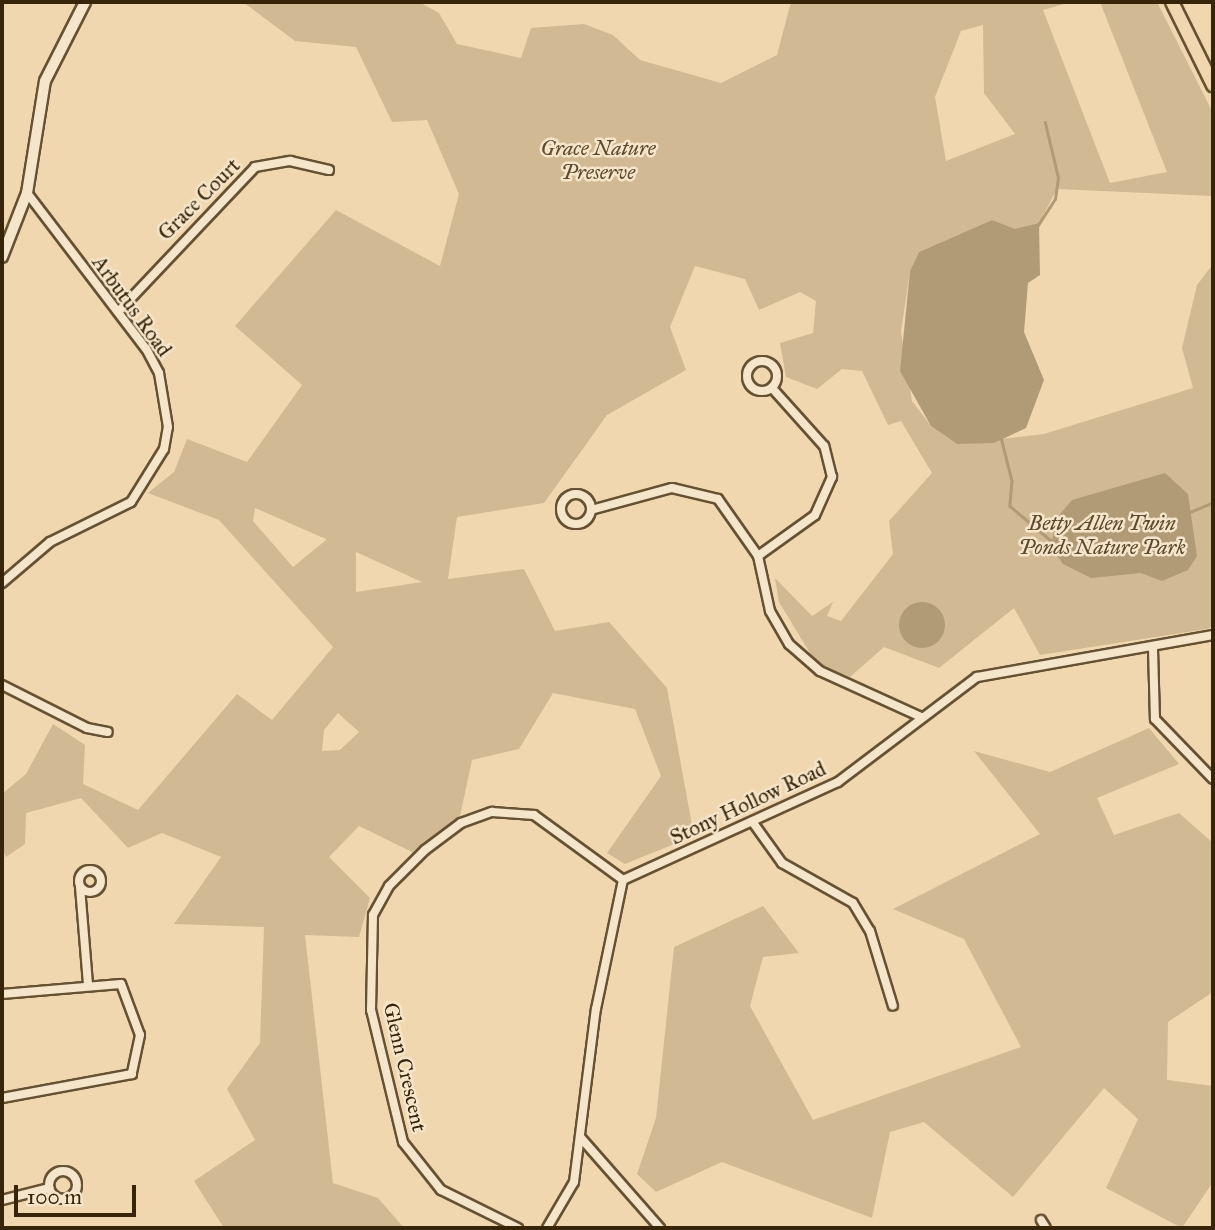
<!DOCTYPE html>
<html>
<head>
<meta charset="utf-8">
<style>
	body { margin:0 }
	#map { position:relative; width:1215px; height:1230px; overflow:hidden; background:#f0d7af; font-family:"IM FELL Great Primer",serif }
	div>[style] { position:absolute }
	.green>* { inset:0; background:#d1b993 }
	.water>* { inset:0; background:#b19a76 }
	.round { border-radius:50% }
	.stream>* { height:2.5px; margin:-1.25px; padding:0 1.25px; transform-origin:1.25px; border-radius:1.25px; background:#b19a76 }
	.roads { filter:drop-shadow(2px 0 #665132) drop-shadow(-2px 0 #665132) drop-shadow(0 2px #665132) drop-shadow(0 -2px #665132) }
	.street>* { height:8px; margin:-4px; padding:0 4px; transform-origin:4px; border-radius:4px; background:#f5e5cb }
	.street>.ring { margin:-4px; padding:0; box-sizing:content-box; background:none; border:8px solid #f5e5cb; border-radius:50% }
	.secondary>* { height:10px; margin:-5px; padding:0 5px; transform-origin:5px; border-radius:5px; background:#f5e5cb }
	.primary>* { height:12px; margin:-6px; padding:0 6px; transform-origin:6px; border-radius:6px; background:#f0d7af }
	span { translate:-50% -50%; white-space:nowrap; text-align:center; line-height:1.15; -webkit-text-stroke:5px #f5e5cb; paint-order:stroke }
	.park-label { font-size:21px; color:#5e492b; font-style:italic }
	.street-label { font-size:21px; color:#382408 }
	.frame { position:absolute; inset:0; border:4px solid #382408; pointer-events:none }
	.scale { position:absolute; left:14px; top:1185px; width:122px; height:32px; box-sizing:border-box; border:4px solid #382408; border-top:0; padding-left:9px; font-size:21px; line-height:24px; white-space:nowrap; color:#382408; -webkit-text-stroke:5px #f5e5cb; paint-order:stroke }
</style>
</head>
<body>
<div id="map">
	<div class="green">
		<div style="clip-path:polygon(evenodd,243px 2px,419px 2px,439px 13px,457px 44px,521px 58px,531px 28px,584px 24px,613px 35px,640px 60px,721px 83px,777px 55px,791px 2px,1071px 2px,1043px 10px,1110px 183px,1167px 172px,1100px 2px,1157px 2px,1213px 113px,1213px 196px,1057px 189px,1039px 223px,1015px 230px,992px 220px,919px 252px,910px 271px,901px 332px,912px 401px,931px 426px,957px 444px,1044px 434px,1193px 388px,1182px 348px,1197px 285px,1213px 264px,1213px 626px,1207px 629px,1040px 655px,1014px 608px,939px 668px,884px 647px,850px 677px,816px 663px,779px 602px,775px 578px,812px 616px,833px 602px,827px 616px,841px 621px,893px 554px,889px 521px,932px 473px,901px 421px,888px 425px,862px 371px,842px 369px,817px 389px,786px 377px,780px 343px,813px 333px,816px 301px,800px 292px,759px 310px,745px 279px,695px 266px,670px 327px,686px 370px,607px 415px,544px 503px,457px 517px,448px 579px,524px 569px,555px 631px,609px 622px,667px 688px,694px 836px,625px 864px,607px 853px,661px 776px,635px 709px,553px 693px,519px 749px,472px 760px,460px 816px,412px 852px,359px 826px,329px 857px,370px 898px,359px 937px,305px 935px,333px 1183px,378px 1198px,404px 1228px,224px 1228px,194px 1181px,255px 1140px,227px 1089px,260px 1043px,264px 927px,174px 924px,221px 857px,162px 833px,128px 848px,81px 798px,26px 813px,25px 844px,6px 857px,2px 848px,2px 794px,26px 774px,53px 724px,85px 745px,83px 784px,138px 810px,237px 694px,272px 720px,333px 647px,219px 520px,148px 493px,174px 472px,187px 439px,247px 462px,302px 385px,235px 326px,336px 210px,440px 266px,459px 194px,427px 120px,392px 122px,356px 47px,295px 41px,243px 2px,983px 25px,984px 93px,1015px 134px,946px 161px,935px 97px,961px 31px,983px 25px,243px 2px,255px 508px,326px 539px,326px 540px,293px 567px,253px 521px,255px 508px,243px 2px,356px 552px,422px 582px,356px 592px,356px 552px,243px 2px,338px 713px,359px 732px,340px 750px,322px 751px,324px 730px,338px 713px)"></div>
		<div style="clip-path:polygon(1149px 728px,1179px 764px,1097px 798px,1114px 835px,1179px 813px,1213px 843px,1213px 992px,1168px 1022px,1167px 1080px,1213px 1086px,1213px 1182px,1182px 1228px,1106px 1188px,1138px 1119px,1104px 1088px,1013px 1197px,924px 1122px,890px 1132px,872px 1218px,722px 1162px,656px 1192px,637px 1174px,656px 1118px,674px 947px,763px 906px,799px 953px,763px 957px,750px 1006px,813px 1120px,1021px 1047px,964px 939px,893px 909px,1040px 834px,974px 751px,1050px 772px)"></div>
	</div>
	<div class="water">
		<div style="clip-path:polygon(992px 220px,1015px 229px,1039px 223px,1040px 275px,1028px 283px,1024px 332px,1044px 380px,1026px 428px,994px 443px,957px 444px,931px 426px,900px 371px,910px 271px,919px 252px)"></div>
		<div style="clip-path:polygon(1165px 473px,1188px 494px,1197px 556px,1188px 570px,1162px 581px,1141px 573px,1091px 578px,1063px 564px,1051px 547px,1056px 519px,1072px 500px)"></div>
		<div class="round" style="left:899px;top:602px;width:46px;height:46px"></div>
	</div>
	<div class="stream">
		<div style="left:1038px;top:225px;width:31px;rotate:-57deg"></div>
		<div style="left:1055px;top:199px;width:21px;rotate:-82deg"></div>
		<div style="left:1058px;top:178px;width:57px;rotate:-103.3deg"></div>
		<div style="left:1001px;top:437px;width:45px;rotate:76deg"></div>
		<div style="left:1012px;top:481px;width:25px;rotate:95deg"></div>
		<div style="left:1010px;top:506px;width:57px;rotate:40.1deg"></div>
		<div style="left:1190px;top:512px;width:25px;rotate:-23deg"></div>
	</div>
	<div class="roads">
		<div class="street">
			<div style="left:118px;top:312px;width:199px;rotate:-46.6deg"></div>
			<div style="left:255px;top:167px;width:36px;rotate:-10deg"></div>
			<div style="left:290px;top:161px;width:40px;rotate:13deg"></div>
			<div class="ring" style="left:747px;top:361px;width:22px;height:22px"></div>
			<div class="ring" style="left:561px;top:494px;width:22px;height:22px"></div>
			<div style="left:591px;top:510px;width:84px;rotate:-15.2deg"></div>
			<div style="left:672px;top:488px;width:47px;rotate:13.4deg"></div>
			<div style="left:718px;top:499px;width:70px;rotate:54.9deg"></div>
			<div style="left:758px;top:556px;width:56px;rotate:77.7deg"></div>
			<div style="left:770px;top:611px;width:38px;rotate:60deg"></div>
			<div style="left:789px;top:644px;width:41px;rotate:41.1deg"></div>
			<div style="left:820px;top:671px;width:111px;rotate:24.5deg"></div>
			<div style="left:758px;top:556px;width:70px;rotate:-35.7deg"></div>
			<div style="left:815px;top:515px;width:42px;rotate:-65.9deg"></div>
			<div style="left:832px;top:477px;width:32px;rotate:-104deg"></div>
			<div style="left:824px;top:446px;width:78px;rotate:-131.9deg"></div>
			<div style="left:2px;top:583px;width:63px;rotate:-40.5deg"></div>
			<div style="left:50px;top:542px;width:90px;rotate:-26.3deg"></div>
			<div style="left:131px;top:502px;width:62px;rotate:-58.1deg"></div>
			<div style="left:164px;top:449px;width:22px;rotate:-80deg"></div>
			<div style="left:168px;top:427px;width:55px;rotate:-99.5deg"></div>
			<div style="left:159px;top:373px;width:27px;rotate:-118deg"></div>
			<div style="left:146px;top:349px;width:196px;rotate:-127.3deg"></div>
			<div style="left:1153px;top:649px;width:70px;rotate:88.4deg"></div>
			<div style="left:1155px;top:719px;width:83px;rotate:46deg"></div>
			<div style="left:2px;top:685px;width:95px;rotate:26.8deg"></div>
			<div style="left:87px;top:728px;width:21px;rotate:11deg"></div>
			<div style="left:754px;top:824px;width:48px;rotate:54.3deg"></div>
			<div style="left:782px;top:863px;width:81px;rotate:29.4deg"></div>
			<div style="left:853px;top:903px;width:33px;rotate:59deg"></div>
			<div style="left:870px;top:931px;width:78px;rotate:73deg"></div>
			<div class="ring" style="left:79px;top:870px;width:14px;height:14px"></div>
			<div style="left:80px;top:887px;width:98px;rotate:85.3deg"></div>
			<div style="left:2px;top:994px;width:119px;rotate:-4.8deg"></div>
			<div style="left:121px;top:984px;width:54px;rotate:69.6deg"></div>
			<div style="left:140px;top:1035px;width:40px;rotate:102deg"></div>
			<div style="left:132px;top:1074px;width:132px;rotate:169.5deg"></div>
			<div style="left:581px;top:1138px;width:120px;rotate:48.7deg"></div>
			<div class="ring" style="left:49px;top:1171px;width:20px;height:20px"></div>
			<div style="left:2px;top:1200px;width:49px;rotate:-14.3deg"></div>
			<div style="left:1041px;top:1220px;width:9px;rotate:58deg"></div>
			<div style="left:518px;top:1228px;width:86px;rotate:-153.7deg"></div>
			<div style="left:441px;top:1190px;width:61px;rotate:-128.4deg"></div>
			<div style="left:403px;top:1142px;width:136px;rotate:-103.6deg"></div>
			<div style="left:371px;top:1010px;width:95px;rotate:-88.8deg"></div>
			<div style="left:373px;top:915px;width:33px;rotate:-61deg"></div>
			<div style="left:389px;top:886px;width:51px;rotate:-45deg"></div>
			<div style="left:425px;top:850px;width:45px;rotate:-36.9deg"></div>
			<div style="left:461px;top:823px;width:33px;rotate:-20deg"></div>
			<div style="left:492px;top:812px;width:42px;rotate:4.1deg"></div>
			<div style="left:534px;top:815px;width:110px;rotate:36.1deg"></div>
			<div style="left:547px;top:1228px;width:53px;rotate:-59.6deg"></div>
			<div style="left:574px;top:1182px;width:174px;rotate:-82.8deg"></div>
			<div style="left:596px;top:1009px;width:132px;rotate:-78.2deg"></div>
			<div style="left:623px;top:880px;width:236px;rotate:-24.5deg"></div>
			<div style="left:838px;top:782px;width:174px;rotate:-37.1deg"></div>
			<div style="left:977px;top:677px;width:240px;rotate:-10.1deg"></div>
		</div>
		<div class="secondary">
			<div style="left:2px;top:257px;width:69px;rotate:-68.7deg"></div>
			<div style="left:27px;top:193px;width:113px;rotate:-80.9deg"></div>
			<div style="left:45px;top:81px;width:89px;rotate:-63.1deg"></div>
		</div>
		<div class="primary">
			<div style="left:1172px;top:2px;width:93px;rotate:63.7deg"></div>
		</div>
	</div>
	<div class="park-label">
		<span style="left:598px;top:160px">Grace Nature<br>Preserve</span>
		<span style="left:1102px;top:535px">Betty Allen Twin<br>Ponds Nature Park</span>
	</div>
	<div class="street-label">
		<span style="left:199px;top:199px;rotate:-45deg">Grace Court</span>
		<span style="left:132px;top:306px;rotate:54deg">Arbutus Road</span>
		<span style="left:748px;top:803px;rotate:-25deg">Stony Hollow Road</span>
		<span style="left:405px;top:1067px;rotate:77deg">Glenn Crescent</span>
	</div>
	<div class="frame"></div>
	<div class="scale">100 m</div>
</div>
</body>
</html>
